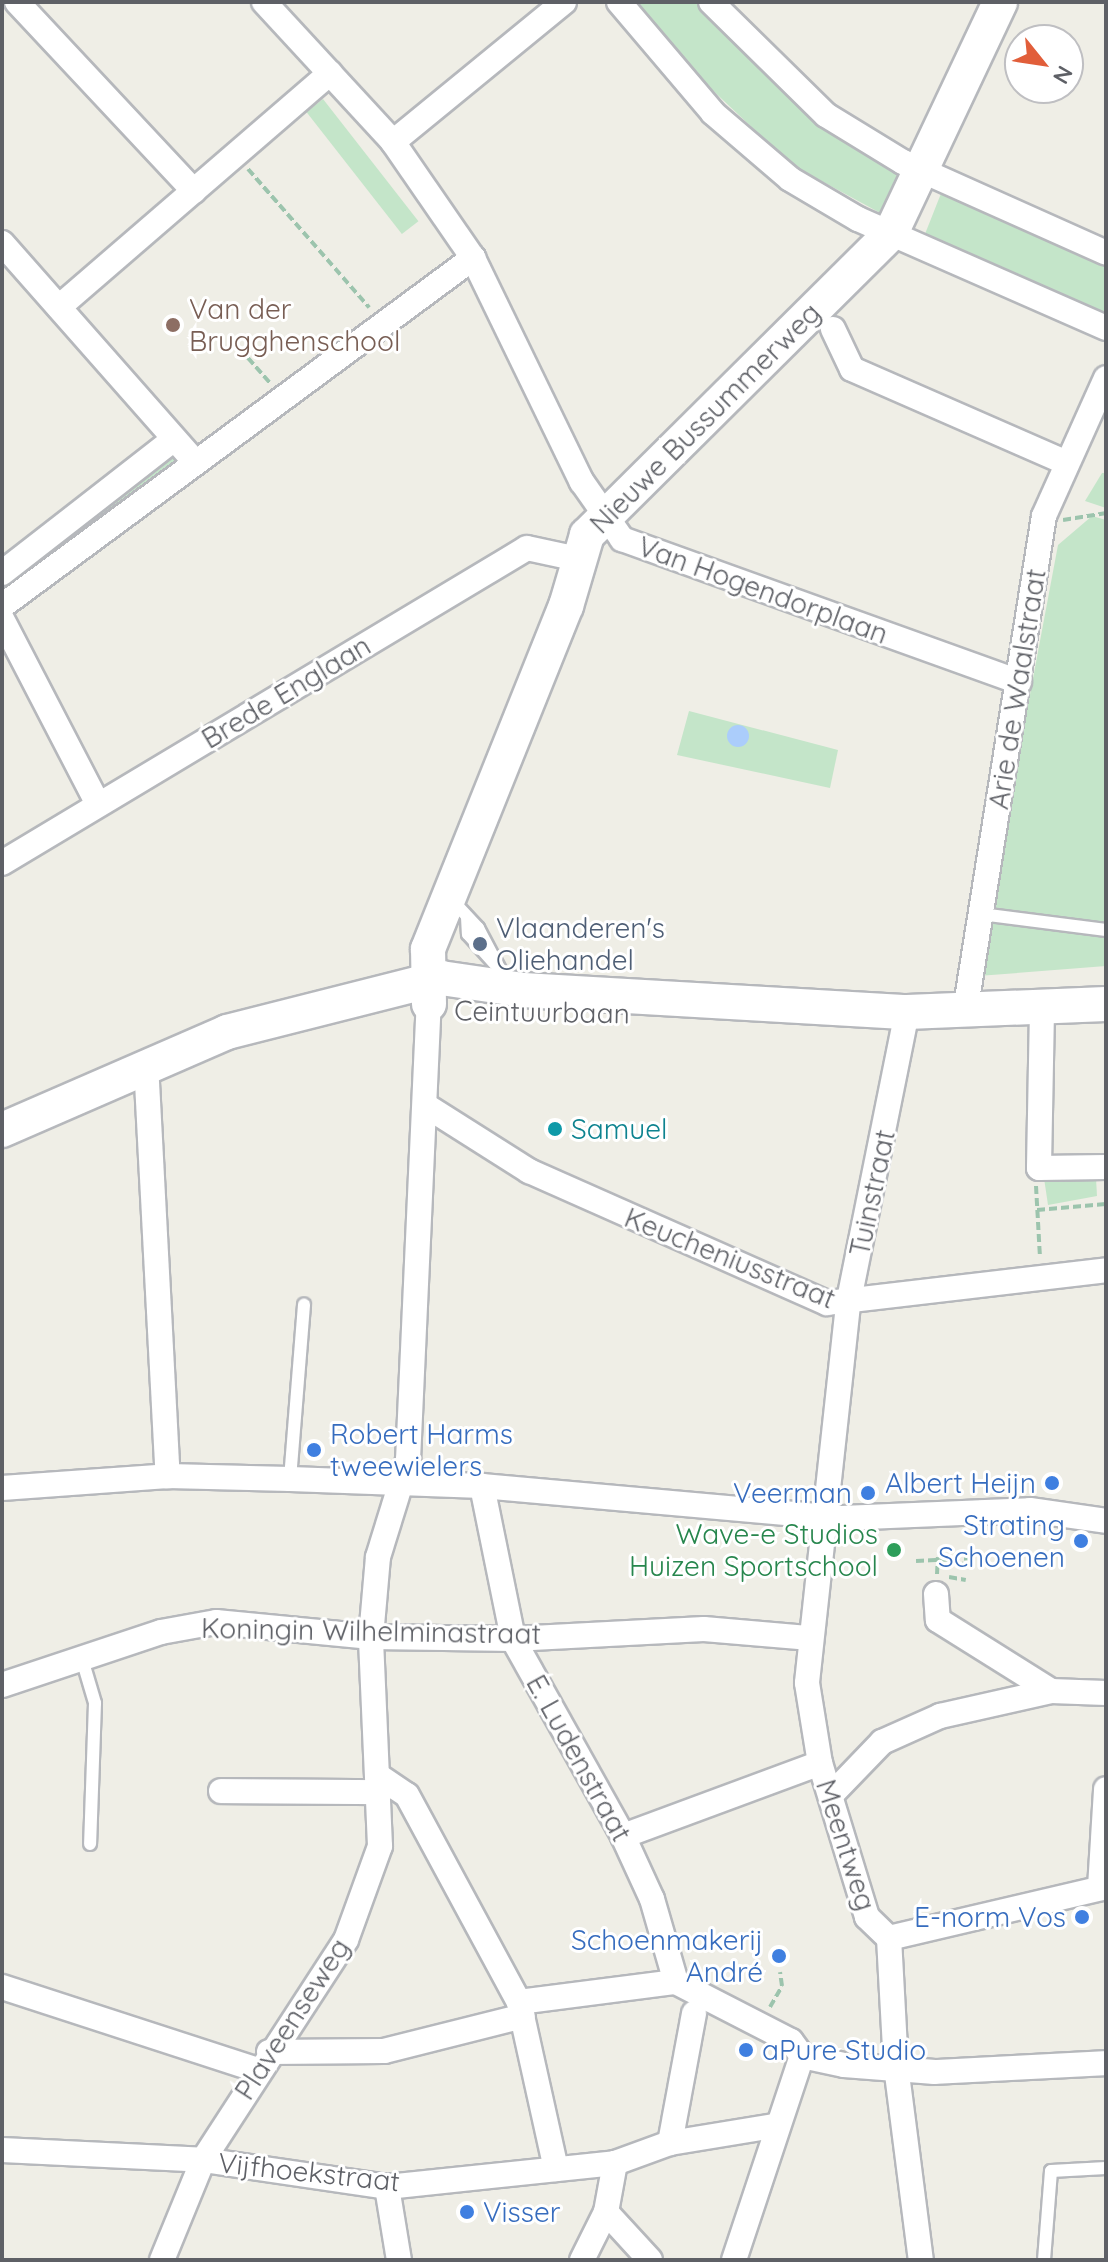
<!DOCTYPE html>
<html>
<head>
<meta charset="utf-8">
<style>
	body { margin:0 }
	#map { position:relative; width:1108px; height:2262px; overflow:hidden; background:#efeee6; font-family:Quicksand,sans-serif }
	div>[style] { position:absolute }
	.green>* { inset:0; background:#c4e5c9; transform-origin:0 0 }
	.water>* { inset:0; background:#abcdfb }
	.round { border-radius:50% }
	.path>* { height:4px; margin-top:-2px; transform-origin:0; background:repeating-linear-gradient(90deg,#9cc4ad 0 8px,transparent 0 12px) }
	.roads { filter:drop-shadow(2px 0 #b6b8bc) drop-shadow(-2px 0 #b6b8bc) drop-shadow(0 2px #b6b8bc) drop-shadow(0 -2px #b6b8bc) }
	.lane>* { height:12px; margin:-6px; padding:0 6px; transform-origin:6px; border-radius:6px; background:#fff }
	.street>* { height:24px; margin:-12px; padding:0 12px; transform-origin:12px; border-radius:12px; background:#fff }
	.secondary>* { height:34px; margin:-17px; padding:0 17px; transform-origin:17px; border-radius:17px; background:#fff }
	.dots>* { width:22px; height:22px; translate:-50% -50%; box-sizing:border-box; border:4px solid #fff; border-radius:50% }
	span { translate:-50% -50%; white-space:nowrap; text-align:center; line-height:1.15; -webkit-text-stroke:6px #fff; paint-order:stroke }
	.education-label { font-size:28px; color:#785e54 }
	.left { translate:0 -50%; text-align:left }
	.street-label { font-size:28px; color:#5e6066 }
	.service-label { font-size:28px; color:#4e5e75 }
	.culture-label { font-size:28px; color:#0d838f }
	.shop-label { font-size:28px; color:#366cbe }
	.right { translate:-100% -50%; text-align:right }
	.leisure-label { font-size:28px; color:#27864d }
	.frame { position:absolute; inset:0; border:4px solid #5e6066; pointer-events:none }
	.north { position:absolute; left:1004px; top:24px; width:80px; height:80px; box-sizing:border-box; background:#fff; border:2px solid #bfbfc2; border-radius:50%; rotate:120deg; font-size:22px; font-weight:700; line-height:32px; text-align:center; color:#5e6066 }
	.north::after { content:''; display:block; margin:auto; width:28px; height:36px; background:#e15e3a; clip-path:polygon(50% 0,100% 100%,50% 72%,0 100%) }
</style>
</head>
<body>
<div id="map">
	<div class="green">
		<div style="clip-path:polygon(635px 2px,697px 2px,791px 100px,900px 176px,884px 215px,792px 165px,706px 84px)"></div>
		<div style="left:323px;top:99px;width:155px;height:21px;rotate:52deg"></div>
		<div style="clip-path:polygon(942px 191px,1106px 265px,1106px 313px,925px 234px)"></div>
		<div style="clip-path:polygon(176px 454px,181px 462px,10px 590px,5px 585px)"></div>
		<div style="clip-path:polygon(1102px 473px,1106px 473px,1106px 508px,1085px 501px)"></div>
		<div style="clip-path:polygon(1092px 516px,1106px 520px,1106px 923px,990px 908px,1058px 545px)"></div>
		<div style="clip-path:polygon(689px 711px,838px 750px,830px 788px,677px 755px)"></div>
		<div style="clip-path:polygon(988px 922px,1106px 937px,1106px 966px,978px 976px)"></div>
		<div style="clip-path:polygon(1044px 1178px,1096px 1178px,1097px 1196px,1048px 1205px)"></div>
	</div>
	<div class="water">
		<div class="round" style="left:727px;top:725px;width:22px;height:22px"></div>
	</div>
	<div class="path">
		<div style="left:248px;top:169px;width:184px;rotate:48.8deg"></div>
		<div style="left:240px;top:349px;width:47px;rotate:48.5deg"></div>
		<div style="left:1063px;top:520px;width:44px;rotate:-9.2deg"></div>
		<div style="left:1036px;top:1186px;width:71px;rotate:86.8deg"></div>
		<div style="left:1037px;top:1210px;width:69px;rotate:-5deg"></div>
		<div style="left:950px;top:1559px;width:22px;rotate:21deg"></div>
		<div style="left:916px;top:1561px;width:59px;rotate:-2.9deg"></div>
		<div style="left:937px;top:1574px;width:17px;rotate:-87deg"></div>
		<div style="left:949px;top:1577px;width:17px;rotate:10deg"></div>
		<div style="left:770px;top:2007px;width:24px;rotate:-60deg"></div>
		<div style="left:782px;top:1986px;width:14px;rotate:-98deg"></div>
	</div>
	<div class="roads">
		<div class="lane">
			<div style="left:451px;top:899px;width:40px;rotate:47deg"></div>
			<div style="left:478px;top:928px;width:60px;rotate:62.2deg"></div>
			<div style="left:981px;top:914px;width:126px;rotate:7.3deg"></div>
			<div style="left:467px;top:917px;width:17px;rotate:87deg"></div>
			<div style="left:468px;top:934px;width:40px;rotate:48deg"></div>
			<div style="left:290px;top:1479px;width:175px;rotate:-85.4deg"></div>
			<div style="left:82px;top:1659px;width:46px;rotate:73.5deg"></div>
			<div style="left:95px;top:1703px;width:141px;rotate:92deg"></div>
			<div style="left:1044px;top:2260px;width:89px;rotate:-85.5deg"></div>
			<div style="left:1051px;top:2171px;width:55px;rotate:-3.1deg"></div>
		</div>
		<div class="street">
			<div style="left:17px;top:2px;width:259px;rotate:46.9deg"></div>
			<div style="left:264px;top:2px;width:190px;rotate:47.3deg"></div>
			<div style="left:393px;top:142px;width:141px;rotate:55.4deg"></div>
			<div style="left:473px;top:258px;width:249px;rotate:64.1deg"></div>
			<div style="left:582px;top:482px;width:70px;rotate:54.9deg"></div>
			<div style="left:622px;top:539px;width:422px;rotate:19.8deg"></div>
			<div style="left:619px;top:2px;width:145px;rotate:49.7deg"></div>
			<div style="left:713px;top:113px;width:101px;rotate:40.6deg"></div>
			<div style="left:790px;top:179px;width:79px;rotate:30.5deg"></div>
			<div style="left:858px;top:219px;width:271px;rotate:23.7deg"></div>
			<div style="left:711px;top:2px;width:161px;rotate:44.5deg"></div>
			<div style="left:826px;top:115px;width:90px;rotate:31.4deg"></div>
			<div style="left:903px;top:162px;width:222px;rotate:24.1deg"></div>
			<div style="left:393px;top:142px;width:221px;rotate:-39.3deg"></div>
			<div style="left:2px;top:243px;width:292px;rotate:48.6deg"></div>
			<div style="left:59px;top:307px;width:358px;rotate:-40.8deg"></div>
			<div style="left:833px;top:329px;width:44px;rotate:64.6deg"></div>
			<div style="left:852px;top:369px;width:232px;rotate:23.6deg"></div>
			<div style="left:2px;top:573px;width:218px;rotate:-37.9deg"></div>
			<div style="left:2px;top:606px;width:586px;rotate:-36.46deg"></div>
			<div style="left:2px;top:619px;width:208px;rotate:62.6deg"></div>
			<div style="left:2px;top:863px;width:612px;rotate:-30.96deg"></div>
			<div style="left:527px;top:548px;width:52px;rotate:12.2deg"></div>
			<div style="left:1042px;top:1010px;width:158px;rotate:91.1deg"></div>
			<div style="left:1039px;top:1168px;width:67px;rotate:-0.9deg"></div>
			<div style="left:907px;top:1012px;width:299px;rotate:101.4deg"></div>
			<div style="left:848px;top:1305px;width:380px;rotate:96.2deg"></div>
			<div style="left:807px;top:1683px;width:81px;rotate:80.8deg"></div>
			<div style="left:820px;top:1763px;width:161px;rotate:73deg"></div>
			<div style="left:867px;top:1917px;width:30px;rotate:44deg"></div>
			<div style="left:889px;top:1938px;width:128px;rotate:86.9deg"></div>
			<div style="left:896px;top:2066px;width:196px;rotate:82.7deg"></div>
			<div style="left:965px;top:1012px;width:502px;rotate:-80.95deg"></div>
			<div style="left:1044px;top:516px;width:151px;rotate:-65.8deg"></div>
			<div style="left:146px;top:1063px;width:414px;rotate:87deg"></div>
			<div style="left:428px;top:1107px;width:120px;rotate:32.4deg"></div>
			<div style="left:529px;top:1171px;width:326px;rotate:23.9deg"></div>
			<div style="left:827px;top:1303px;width:281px;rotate:-6.7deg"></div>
			<div style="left:482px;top:1486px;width:156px;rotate:78.5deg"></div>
			<div style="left:513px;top:1639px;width:226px;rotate:60.8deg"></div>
			<div style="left:623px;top:1836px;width:69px;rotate:65.3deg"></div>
			<div style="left:652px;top:1899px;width:86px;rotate:73.9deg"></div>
			<div style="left:2px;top:1488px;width:166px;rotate:-4.1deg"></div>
			<div style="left:168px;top:1476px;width:122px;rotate:1.4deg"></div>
			<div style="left:290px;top:1479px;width:192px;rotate:2.1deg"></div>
			<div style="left:482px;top:1486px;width:361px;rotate:5.1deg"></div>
			<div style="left:842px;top:1518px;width:188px;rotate:-2.4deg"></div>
			<div style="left:1030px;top:1510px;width:77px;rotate:8.2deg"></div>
			<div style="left:936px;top:1594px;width:26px;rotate:86deg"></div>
			<div style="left:938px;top:1620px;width:133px;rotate:32.1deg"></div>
			<div style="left:2px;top:1685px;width:168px;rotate:-18.4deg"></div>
			<div style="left:161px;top:1632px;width:56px;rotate:-10.3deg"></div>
			<div style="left:216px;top:1622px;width:156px;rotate:5.5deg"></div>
			<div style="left:371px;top:1637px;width:142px;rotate:0.8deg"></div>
			<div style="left:513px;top:1639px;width:191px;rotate:-3deg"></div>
			<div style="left:704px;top:1629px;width:104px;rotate:4.9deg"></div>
			<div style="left:380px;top:1777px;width:32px;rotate:34deg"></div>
			<div style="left:407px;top:1795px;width:235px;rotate:61.6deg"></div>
			<div style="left:519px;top:2002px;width:171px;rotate:77.5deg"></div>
			<div style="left:221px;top:1791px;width:159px;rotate:0.4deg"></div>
			<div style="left:833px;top:1793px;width:71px;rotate:-46.1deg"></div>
			<div style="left:882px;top:1742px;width:64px;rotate:-24.1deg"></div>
			<div style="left:940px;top:1716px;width:114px;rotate:-12.7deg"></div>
			<div style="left:1051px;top:1691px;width:55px;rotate:2.1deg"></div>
			<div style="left:623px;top:1836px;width:210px;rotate:-20.3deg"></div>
			<div style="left:1100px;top:1888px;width:99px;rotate:-86.5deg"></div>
			<div style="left:889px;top:1938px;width:223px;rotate:-13.2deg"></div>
			<div style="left:2px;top:1987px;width:268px;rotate:18deg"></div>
			<div style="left:519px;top:2002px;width:158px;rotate:-7.3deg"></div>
			<div style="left:676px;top:1982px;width:129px;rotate:27.2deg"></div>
			<div style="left:791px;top:2041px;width:19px;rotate:54deg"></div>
			<div style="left:802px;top:2056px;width:43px;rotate:12.1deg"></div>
			<div style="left:844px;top:2065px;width:91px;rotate:4.4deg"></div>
			<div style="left:935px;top:2072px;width:171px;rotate:-3deg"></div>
			<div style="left:269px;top:2052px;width:115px;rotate:-0.5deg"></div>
			<div style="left:384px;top:2051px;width:143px;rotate:-14.1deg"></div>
			<div style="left:670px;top:2143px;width:132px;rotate:-79.5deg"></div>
			<div style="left:2px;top:2150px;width:201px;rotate:2.8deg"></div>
			<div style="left:203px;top:2160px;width:186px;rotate:8.3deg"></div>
			<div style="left:387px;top:2187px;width:229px;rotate:-6deg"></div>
			<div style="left:615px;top:2163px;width:59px;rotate:-20deg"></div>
			<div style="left:670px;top:2143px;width:105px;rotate:-9.3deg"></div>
			<div style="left:387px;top:2187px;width:74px;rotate:80.7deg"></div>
			<div style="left:606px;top:2212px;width:65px;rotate:47.5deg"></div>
			<div style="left:162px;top:2260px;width:108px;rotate:-67.7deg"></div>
			<div style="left:203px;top:2160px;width:262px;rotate:-57deg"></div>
			<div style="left:346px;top:1940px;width:100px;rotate:-70.1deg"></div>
			<div style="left:380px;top:1846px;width:209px;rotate:-92.5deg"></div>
			<div style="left:371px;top:1637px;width:80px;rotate:-85deg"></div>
			<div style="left:378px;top:1557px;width:102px;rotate:-72.8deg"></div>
			<div style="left:408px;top:1460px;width:456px;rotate:-87.4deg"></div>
			<div style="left:582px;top:2260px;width:54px;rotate:-63.4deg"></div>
			<div style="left:606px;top:2212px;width:50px;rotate:-79.6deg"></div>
			<div style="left:734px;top:2260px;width:215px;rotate:-71.6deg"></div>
		</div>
		<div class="secondary">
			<div style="left:429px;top:1004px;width:55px;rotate:-91deg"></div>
			<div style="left:428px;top:949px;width:370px;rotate:-68.1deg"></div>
			<div style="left:566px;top:606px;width:74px;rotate:-73.5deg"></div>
			<div style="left:587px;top:535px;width:429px;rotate:-44.8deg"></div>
			<div style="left:891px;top:233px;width:255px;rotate:-64.7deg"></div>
			<div style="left:2px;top:1130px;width:245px;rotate:-23.5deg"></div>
			<div style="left:227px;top:1032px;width:221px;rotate:-14.2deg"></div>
			<div style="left:441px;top:978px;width:83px;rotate:8.3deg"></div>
			<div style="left:523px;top:990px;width:385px;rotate:3.3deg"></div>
			<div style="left:907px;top:1012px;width:199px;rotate:-2.3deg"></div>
		</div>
	</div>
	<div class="dots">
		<div style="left:173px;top:325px;background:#8d6e63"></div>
		<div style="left:480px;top:944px;background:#5c6f8a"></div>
		<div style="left:555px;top:1129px;background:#0f9aa8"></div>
		<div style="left:314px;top:1450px;background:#3f7fe0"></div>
		<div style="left:1052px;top:1483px;background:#3f7fe0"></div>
		<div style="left:868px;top:1493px;background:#3f7fe0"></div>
		<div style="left:1081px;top:1541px;background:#3f7fe0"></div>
		<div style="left:894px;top:1550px;background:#2e9e5b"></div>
		<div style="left:1082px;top:1917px;background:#3f7fe0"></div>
		<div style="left:779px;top:1956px;background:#3f7fe0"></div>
		<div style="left:746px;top:2050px;background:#3f7fe0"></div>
		<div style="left:467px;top:2212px;background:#3f7fe0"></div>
	</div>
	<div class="education-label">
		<span class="left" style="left:189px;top:325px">Van der<br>Brugghenschool</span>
	</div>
	<div class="street-label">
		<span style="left:705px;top:418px;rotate:-45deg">Nieuwe Bussummerweg</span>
		<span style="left:763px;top:590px;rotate:20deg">Van Hogendorplaan</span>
		<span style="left:1017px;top:689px;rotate:-81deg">Arie de Waalstraat</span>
		<span style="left:286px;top:692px;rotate:-31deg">Brede Englaan</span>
		<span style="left:542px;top:1012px;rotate:1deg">Ceintuurbaan</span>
		<span style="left:872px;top:1193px;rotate:-78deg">Tuinstraat</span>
		<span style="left:730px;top:1258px;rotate:22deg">Keucheniusstraat</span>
		<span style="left:371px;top:1631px;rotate:1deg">Koningin Wilhelminastraat</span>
		<span style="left:579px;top:1758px;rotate:61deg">E. Ludenstraat</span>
		<span style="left:846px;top:1845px;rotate:72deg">Meentweg</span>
		<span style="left:292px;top:2019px;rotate:-57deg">Plaveenseweg</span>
		<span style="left:309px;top:2172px;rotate:6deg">Vijfhoekstraat</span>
	</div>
	<div class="service-label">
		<span class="left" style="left:496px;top:944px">Vlaanderen's<br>Oliehandel</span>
	</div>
	<div class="culture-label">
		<span class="left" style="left:571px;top:1129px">Samuel</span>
	</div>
	<div class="shop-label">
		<span class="left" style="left:330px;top:1450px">Robert Harms<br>tweewielers</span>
		<span class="right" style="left:1036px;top:1483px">Albert Heijn</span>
		<span class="right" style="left:852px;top:1493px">Veerman</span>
		<span class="right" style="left:1065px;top:1541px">Strating<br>Schoenen</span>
		<span class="right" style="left:1066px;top:1917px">E-norm Vos</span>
		<span class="right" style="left:763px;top:1956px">Schoenmakerij<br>André</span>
		<span class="left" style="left:762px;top:2050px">aPure Studio</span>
		<span class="left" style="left:483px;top:2212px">Visser</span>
	</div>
	<div class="leisure-label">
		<span class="right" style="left:878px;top:1550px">Wave-e Studios<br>Huizen Sportschool</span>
	</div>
	<div class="frame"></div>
	<div class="north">N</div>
</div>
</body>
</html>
